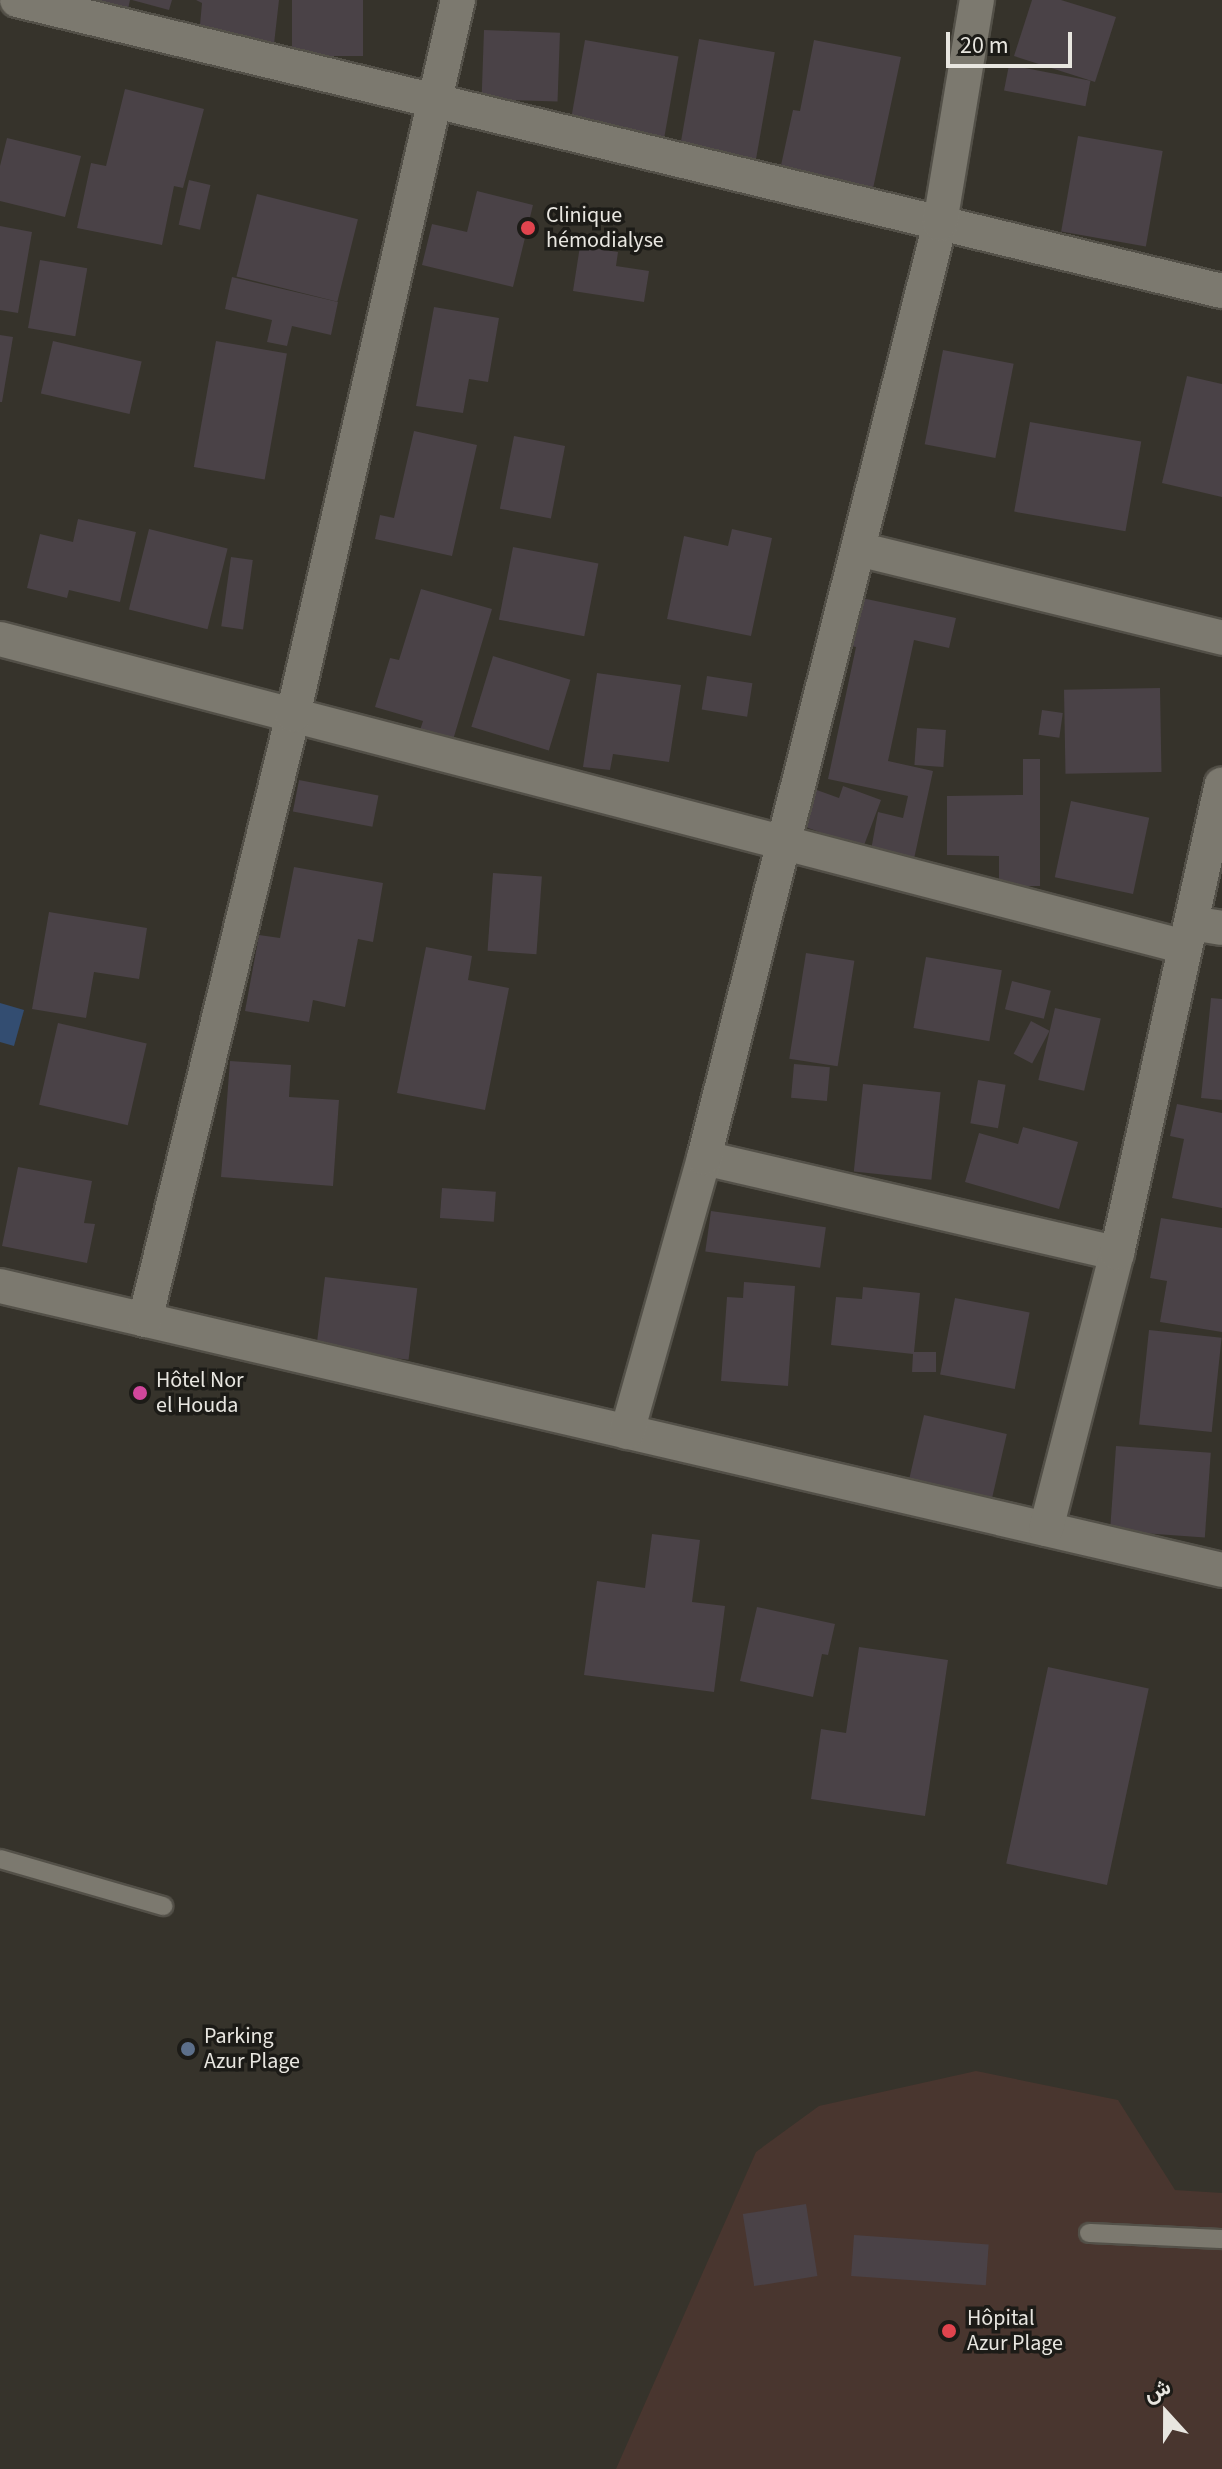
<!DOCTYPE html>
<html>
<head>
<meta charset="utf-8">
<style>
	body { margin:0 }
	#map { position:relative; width:1222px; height:2469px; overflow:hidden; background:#36332b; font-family:"Source Sans 3",Vazirmatn,sans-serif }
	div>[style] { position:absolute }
	.medical>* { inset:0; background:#49362f }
	.water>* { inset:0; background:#334d71 }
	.building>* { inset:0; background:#4a4247; transform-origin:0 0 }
	.roads { filter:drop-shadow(2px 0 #535048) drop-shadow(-2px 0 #535048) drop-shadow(0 2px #535048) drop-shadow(0 -2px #535048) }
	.service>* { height:18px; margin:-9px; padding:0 9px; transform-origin:9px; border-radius:9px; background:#7c796f }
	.minor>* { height:34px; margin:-17px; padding:0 17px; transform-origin:17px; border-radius:17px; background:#7c796f }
	.dots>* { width:22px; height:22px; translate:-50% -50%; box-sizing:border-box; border:4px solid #1c1b17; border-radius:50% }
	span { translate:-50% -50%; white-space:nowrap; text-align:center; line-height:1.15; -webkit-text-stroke:7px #1c1b17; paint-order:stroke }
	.poi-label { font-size:22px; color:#e8e6e0 }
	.left { translate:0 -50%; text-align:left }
	.north { position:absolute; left:1126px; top:2373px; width:80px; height:80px; -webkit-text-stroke:6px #1c1b17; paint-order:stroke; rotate:339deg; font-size:22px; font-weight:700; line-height:32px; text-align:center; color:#e8e6e0 }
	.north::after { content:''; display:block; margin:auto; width:28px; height:36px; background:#e8e6e0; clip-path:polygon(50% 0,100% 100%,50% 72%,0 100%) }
	.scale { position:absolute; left:946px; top:32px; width:126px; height:36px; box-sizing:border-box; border:4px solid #e8e6e0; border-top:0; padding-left:10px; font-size:24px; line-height:28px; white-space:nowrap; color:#e8e6e0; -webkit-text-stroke:6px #1c1b17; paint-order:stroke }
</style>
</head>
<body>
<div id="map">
	<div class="medical">
		<div style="clip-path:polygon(976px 2071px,1118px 2100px,1175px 2190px,1222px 2193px,1222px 2469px,616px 2469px,756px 2152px,819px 2106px)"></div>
	</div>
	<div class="water">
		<div style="clip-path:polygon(0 1003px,24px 1010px,14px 1046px,0 1042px)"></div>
	</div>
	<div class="building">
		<div style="clip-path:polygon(97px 0,130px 0,128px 9px)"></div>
		<div style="clip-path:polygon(132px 0,172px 0,169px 10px)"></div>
		<div style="clip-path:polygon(196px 0,279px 0,274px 44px,199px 36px,202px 3px)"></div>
		<div style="left:292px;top:0;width:71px;height:56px"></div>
		<div style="clip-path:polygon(1032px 0,1061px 0,1116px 17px,1095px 82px,1014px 56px)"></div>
		<div style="left:484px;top:30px;width:76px;height:69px;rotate:2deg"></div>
		<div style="left:699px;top:39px;width:77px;height:120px;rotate:10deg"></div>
		<div style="left:585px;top:40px;width:95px;height:82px;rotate:10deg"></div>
		<div style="clip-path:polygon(814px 40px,901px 57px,868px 212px,775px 193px,793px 110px,800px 111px)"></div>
		<div style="left:1009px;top:65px;width:83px;height:26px;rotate:11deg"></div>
		<div style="clip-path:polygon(125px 89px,204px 109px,183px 188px,174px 186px,162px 245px,77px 228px,91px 163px,106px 166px)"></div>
		<div style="left:1078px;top:136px;width:86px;height:97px;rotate:10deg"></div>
		<div style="clip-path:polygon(7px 138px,81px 156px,65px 217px,0 201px,0 166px)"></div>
		<div style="left:189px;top:180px;width:22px;height:46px;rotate:13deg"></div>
		<div style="clip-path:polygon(477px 191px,533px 205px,513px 287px,422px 265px,432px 224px,467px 232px)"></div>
		<div style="left:257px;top:194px;width:104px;height:85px;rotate:14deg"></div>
		<div style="clip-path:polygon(0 226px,32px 232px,18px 313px,0 310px)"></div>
		<div style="clip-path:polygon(580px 246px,618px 252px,616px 266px,649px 271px,644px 302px,573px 291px)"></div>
		<div style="left:40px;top:260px;width:48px;height:69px;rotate:10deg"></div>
		<div style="clip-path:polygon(232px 277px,338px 302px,331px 335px,292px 326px,287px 346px,267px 342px,272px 320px,225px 309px)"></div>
		<div style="clip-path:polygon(434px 307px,499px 318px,488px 382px,469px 379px,463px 413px,416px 406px)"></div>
		<div style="clip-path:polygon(0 335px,13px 337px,2px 402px,0 402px)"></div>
		<div style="left:53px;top:341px;width:91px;height:54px;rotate:13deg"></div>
		<div style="left:216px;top:341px;width:72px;height:128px;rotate:10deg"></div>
		<div style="left:943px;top:350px;width:72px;height:96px;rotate:11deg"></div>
		<div style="clip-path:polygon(1187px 376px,1222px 384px,1222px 497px,1162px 483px)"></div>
		<div style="left:1030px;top:422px;width:113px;height:91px;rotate:10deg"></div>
		<div style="clip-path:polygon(414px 431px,477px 445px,452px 556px,375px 539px,380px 515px,394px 518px)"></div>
		<div style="left:514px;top:436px;width:52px;height:74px;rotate:11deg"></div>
		<div style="clip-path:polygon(78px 519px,136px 532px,120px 602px,69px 590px,67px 598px,27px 588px,40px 534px,73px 542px)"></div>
		<div style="left:149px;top:529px;width:81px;height:83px;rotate:14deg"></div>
		<div style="clip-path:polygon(732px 529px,772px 538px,751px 636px,667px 619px,684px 536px,728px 546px)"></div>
		<div style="left:513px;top:547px;width:87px;height:74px;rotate:11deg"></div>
		<div style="left:231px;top:557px;width:22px;height:70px;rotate:8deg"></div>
		<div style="clip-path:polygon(421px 589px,492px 609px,453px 740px,420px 730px,423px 721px,375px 707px,390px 658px,399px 660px)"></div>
		<div style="clip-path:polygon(857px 597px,956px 618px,949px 648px,914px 640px,888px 761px,933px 771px,914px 859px,871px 850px,878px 812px,903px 818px,908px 796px,828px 779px,856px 647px,846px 645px)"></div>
		<div style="left:493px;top:656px;width:81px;height:74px;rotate:17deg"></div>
		<div style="clip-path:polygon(597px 673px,681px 685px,669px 762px,613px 754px,610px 770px,583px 767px)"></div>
		<div style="left:707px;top:676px;width:46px;height:34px;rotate:9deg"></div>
		<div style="left:1160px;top:688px;width:84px;height:96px;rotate:89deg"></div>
		<div style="left:1042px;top:710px;width:21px;height:25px;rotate:8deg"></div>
		<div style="left:917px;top:728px;width:29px;height:37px;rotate:4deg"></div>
		<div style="clip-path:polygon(1023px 759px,1040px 759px,1040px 886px,999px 886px,999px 856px,947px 855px,947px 796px,1023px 795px)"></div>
		<div style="left:299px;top:780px;width:81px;height:32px;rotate:11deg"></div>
		<div style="clip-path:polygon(843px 786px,881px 800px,863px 848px,800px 825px,814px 789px,839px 798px)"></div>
		<div style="left:1071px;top:801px;width:80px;height:78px;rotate:12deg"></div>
		<div style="clip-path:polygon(294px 867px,383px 883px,373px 942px,358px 939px,345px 1007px,313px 1000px,309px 1022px,245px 1011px,259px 935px,280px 938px)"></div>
		<div style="left:493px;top:873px;width:49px;height:78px;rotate:4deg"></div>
		<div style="clip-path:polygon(49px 912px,147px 928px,139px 979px,94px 972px,86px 1018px,32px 1009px)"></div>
		<div style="clip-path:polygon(426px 947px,472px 956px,468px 980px,509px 988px,485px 1110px,397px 1093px)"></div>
		<div style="left:806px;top:953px;width:49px;height:107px;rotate:9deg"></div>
		<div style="left:926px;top:957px;width:77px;height:72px;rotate:10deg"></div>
		<div style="left:1012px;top:981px;width:40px;height:29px;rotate:14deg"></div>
		<div style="clip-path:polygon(1211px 998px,1222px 999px,1222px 1100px,1201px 1098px)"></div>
		<div style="left:1055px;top:1008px;width:47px;height:74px;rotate:13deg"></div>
		<div style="left:1031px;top:1021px;width:21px;height:37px;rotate:28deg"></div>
		<div style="left:58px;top:1023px;width:91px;height:84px;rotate:13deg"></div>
		<div style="clip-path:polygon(230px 1061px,291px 1065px,289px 1097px,339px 1100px,333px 1186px,221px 1177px)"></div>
		<div style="left:794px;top:1064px;width:36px;height:34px;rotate:5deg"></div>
		<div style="left:978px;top:1080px;width:28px;height:44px;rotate:10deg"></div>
		<div style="left:863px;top:1084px;width:78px;height:88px;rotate:6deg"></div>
		<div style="clip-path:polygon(1177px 1104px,1222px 1113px,1222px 1208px,1172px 1198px,1184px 1139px,1170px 1136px)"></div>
		<div style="clip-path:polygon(1023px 1127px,1078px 1142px,1059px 1209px,965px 1182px,979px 1133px,1018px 1144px)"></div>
		<div style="clip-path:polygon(18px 1167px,92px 1181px,84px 1223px,95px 1224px,87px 1263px,2px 1246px)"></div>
		<div style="left:442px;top:1188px;width:54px;height:30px;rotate:4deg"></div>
		<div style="left:711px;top:1211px;width:116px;height:41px;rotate:8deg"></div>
		<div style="clip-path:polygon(1161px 1218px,1222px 1228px,1222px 1332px,1160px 1322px,1167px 1281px,1150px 1278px)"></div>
		<div style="left:325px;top:1277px;width:93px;height:72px;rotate:7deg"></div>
		<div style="clip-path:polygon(744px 1282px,795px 1286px,788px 1386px,721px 1381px,727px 1297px,743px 1298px)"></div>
		<div style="clip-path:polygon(863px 1287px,920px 1293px,914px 1352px,936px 1352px,936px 1372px,912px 1372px,913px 1354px,831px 1345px,836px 1297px,862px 1299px)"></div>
		<div style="left:955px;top:1298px;width:76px;height:78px;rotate:11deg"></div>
		<div style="left:1149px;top:1330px;width:73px;height:95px;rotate:6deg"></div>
		<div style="left:924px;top:1415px;width:85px;height:66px;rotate:13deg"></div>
		<div style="left:1116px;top:1446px;width:95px;height:85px;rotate:4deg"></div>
		<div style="clip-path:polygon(652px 1534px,700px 1540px,692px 1602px,725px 1606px,714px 1692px,584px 1675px,597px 1581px,645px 1588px)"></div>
		<div style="clip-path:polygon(757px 1607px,835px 1624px,828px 1655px,822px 1654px,813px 1697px,740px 1681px)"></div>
		<div style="clip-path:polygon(859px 1647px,948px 1660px,925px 1816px,811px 1799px,821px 1729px,846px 1733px)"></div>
		<div style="left:1048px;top:1667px;width:103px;height:201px;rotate:12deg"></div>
		<div style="left:806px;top:2204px;width:73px;height:64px;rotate:81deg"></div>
		<div style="left:854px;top:2235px;width:135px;height:41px;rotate:4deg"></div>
	</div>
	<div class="roads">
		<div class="service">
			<div style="left:0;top:1859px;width:170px;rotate:16.1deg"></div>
			<div style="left:1089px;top:2233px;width:133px;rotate:2.6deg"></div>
		</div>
		<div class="minor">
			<div style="left:17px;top:0;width:1240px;rotate:13.58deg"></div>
			<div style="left:858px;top:549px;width:375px;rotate:13.7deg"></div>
			<div style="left:0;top:639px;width:1224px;rotate:14.57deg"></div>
			<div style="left:1191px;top:923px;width:31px;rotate:9deg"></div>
			<div style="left:704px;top:1158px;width:424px;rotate:13deg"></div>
			<div style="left:0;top:1286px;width:1255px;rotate:13.08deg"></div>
			<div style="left:145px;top:1320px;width:623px;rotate:-76.25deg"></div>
			<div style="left:293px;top:715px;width:734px;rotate:-77.01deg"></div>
			<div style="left:627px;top:1432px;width:285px;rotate:-74.3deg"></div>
			<div style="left:704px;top:1158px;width:964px;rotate:-75.83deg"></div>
			<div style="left:940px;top:223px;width:226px;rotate:-80.6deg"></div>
			<div style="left:1046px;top:1529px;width:285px;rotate:-75.6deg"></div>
			<div style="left:1117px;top:1253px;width:480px;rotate:-77.4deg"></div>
		</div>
	</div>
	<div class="dots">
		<div style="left:528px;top:228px;background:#e0444e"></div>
		<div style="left:140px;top:1393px;background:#d1479c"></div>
		<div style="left:188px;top:2049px;background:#5c6f8a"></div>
		<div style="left:949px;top:2331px;background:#e0444e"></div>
	</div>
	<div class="poi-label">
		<span class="left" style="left:546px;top:228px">Clinique<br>hémodialyse</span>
		<span class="left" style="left:156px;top:1393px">Hôtel Nor<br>el Houda</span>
		<span class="left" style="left:204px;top:2049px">Parking<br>Azur Plage</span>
		<span class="left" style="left:967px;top:2331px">Hôpital<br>Azur Plage</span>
	</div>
	<div class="north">ش</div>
	<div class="scale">20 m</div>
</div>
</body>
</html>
